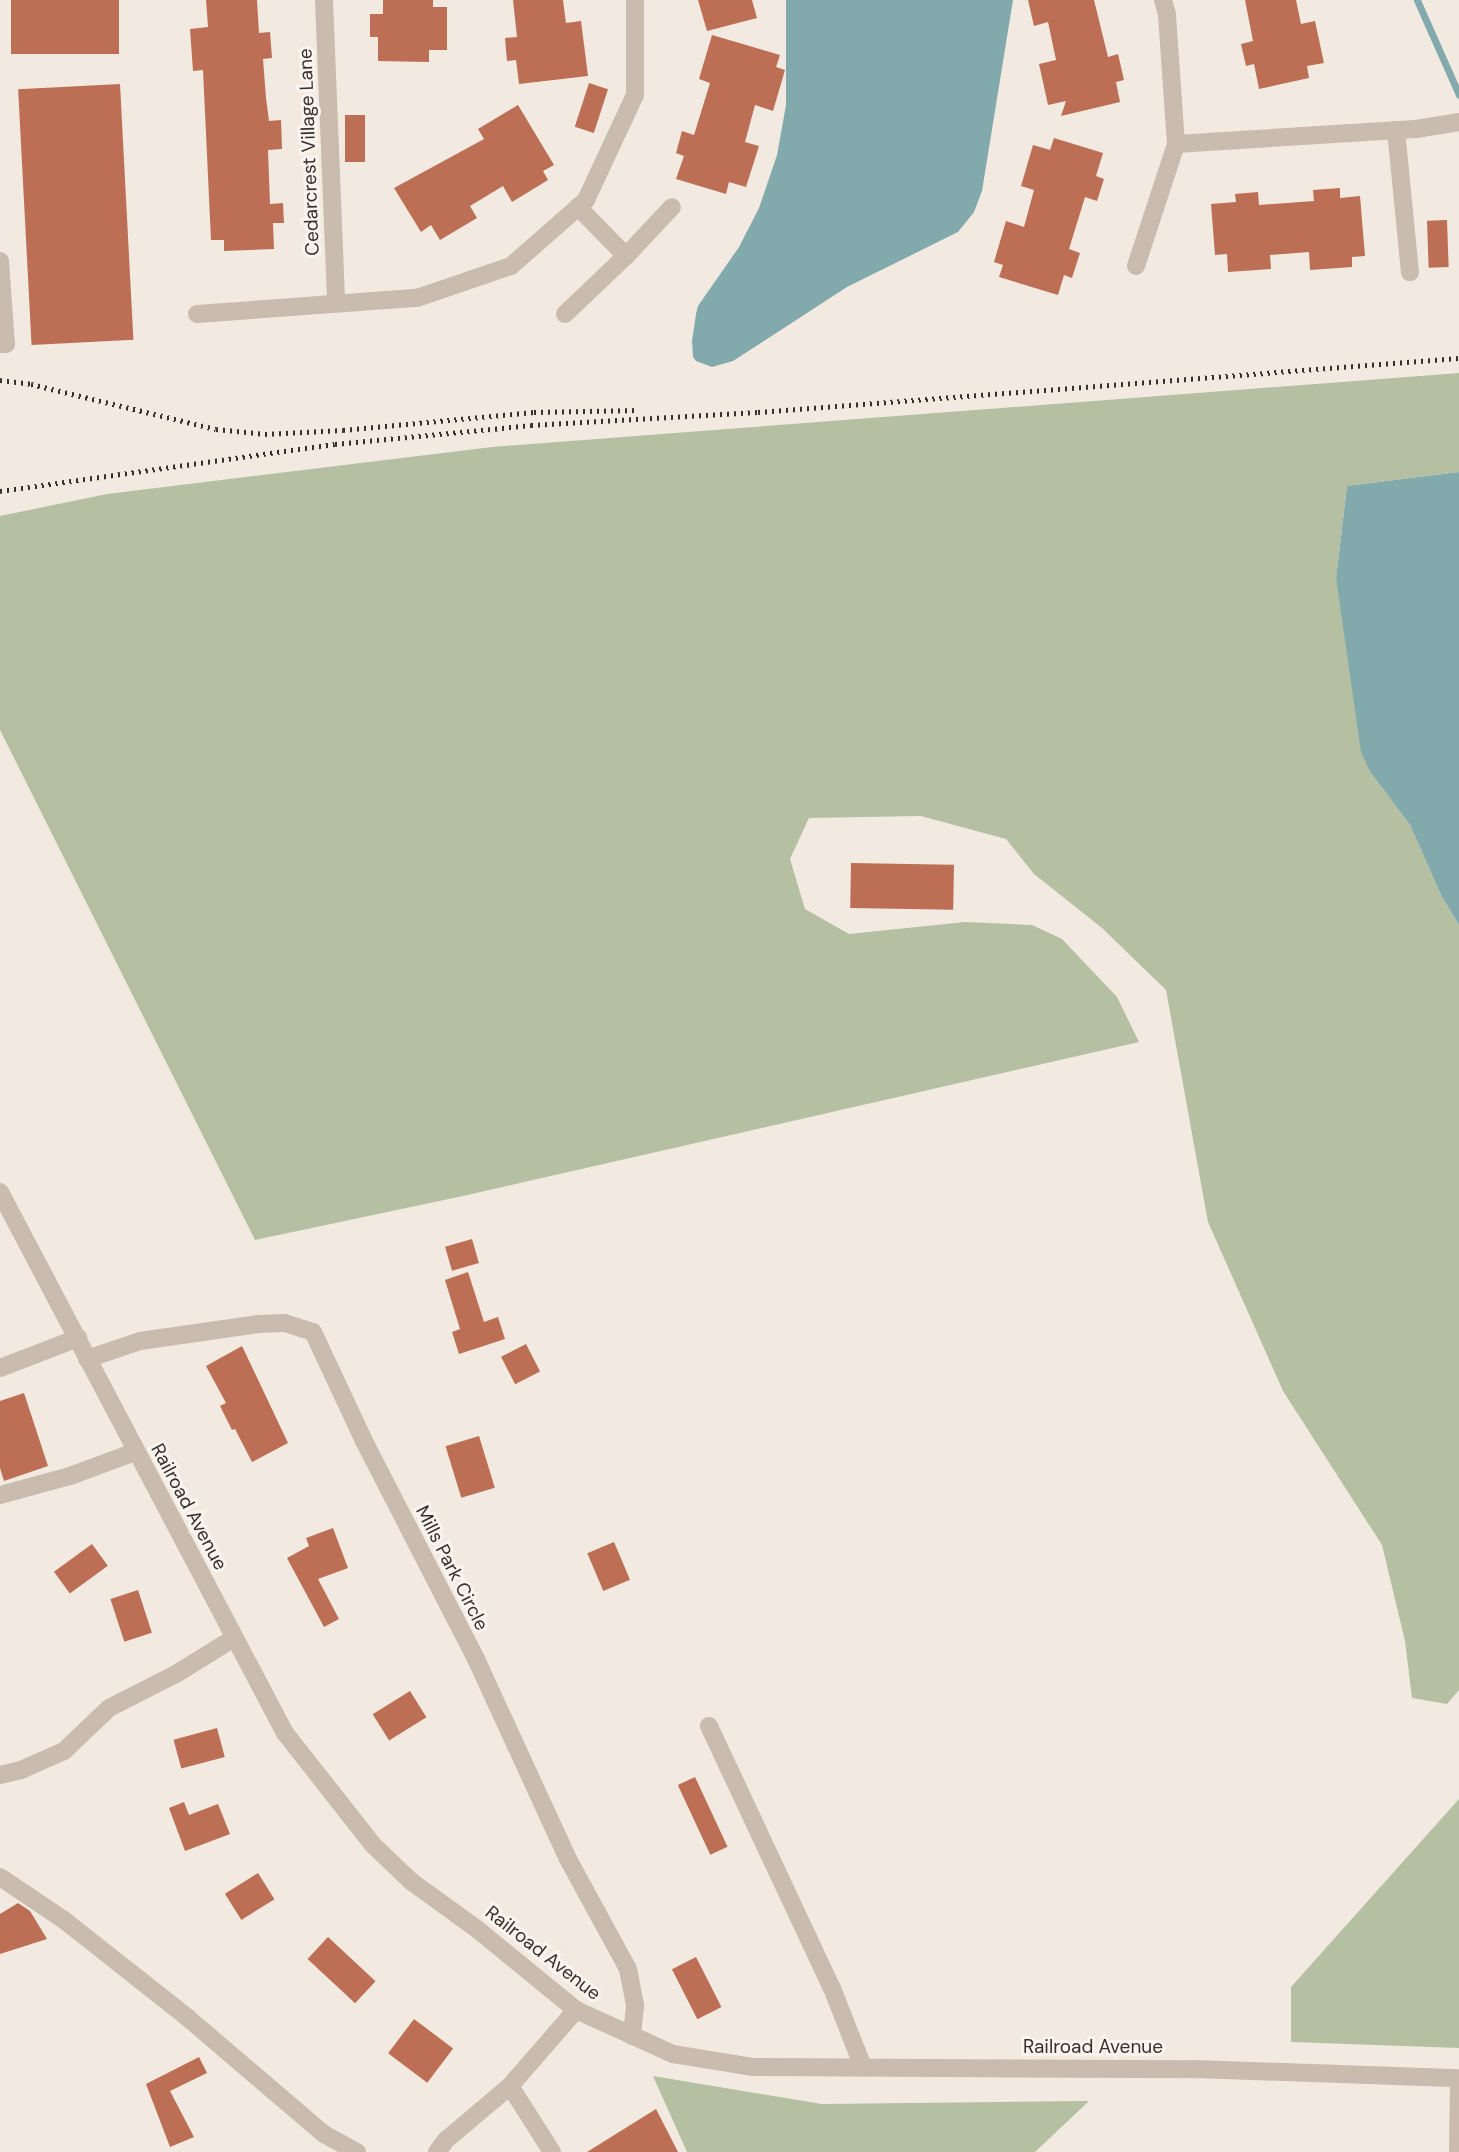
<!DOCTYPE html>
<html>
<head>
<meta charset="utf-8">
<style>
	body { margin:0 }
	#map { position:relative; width:1459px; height:2152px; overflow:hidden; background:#f2eae1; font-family:"DM Sans",sans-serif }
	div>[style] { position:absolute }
	.green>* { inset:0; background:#b5c0a2 }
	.water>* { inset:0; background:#82aaad }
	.stream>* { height:7px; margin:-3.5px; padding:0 3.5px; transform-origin:3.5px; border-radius:3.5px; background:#82aaad }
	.building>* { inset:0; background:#bc6f54; transform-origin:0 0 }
	.minor>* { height:18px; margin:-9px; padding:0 9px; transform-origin:9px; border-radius:9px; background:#c9bbad }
	.rail>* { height:5px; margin-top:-2.5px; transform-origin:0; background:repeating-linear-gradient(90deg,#38302b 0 2px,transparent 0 7px) }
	span { translate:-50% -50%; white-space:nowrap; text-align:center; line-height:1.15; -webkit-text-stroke:6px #f9f4ed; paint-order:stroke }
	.street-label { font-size:19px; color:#38302b }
</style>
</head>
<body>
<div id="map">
	<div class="green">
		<div style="clip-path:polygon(1459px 373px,1459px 472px,1347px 486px,1336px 578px,1369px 770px,1410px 825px,1441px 895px,1459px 925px,1459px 1690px,1447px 1704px,1412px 1698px,1405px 1641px,1382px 1545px,1283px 1391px,1208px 1222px,1166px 990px,1102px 928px,1034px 874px,1006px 839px,921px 816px,809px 818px,790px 859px,805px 909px,849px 934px,965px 922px,1032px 925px,1062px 939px,1117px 997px,1139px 1042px,463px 1196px,255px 1240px,0 730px,0 516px,107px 494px,492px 447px)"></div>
		<div style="clip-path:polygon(1459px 1799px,1459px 2048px,1291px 2042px,1291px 1987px)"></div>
		<div style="clip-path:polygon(653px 2076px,822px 2104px,1089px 2101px,1035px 2152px,687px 2152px)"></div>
	</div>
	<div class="water">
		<div style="clip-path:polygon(786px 0,1013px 0,982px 191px,974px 212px,958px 232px,847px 287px,733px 361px,712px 367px,696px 361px,693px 357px,692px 341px,696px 314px,698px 306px,739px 247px,759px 208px,777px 155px,786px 105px)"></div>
		<div style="clip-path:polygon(1459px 472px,1459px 925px,1441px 895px,1410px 825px,1369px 770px,1361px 752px,1336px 578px,1347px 486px)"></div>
	</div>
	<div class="stream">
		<div style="left:1417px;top:0;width:104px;rotate:66.1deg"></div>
	</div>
	<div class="building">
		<div style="left:11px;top:0;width:108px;height:54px"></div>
		<div style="clip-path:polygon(206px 0,257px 0,259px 33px,270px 32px,272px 58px,263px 59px,266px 98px,269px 121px,281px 120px,282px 149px,268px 150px,270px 204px,283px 203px,284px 223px,273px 223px,274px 249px,224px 251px,224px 240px,211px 240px,203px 70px,193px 71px,190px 29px,208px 27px)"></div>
		<div style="clip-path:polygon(383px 0,433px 0,433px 7px,447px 7px,447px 50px,429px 50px,429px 62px,378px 61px,378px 37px,370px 37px,370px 14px,383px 14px)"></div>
		<div style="clip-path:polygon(513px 0,563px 0,566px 23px,581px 21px,588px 76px,519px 84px,516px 60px,507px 61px,505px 38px,517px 37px)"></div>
		<div style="clip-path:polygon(698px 0,752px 0,757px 18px,707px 31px)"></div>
		<div style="clip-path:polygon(1028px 0,1094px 0,1108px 57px,1118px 54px,1124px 80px,1116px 82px,1120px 102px,1061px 116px,1066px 101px,1048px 105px,1039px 64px,1056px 60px,1048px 22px,1034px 26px)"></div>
		<div style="clip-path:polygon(1245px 0,1296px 0,1301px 24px,1315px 21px,1324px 63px,1307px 66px,1309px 78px,1259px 89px,1254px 64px,1246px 66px,1241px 44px,1253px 41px)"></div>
		<div style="clip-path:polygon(712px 35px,780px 55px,776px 67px,785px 70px,773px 111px,755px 105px,745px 142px,759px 146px,746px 187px,729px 182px,726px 194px,676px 179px,684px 156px,676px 153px,682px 131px,694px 135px,710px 83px,699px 79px)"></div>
		<div style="left:589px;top:83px;width:20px;height:46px;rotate:18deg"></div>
		<div style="left:120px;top:84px;width:256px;height:102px;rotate:87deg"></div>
		<div style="clip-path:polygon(518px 105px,554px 165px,543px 171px,548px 180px,512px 202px,503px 186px,470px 206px,477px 218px,440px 240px,431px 225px,421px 232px,394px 188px,484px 139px,478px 129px)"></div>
		<div style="left:345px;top:115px;width:20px;height:47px"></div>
		<div style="clip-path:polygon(1054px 138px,1103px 153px,1096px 176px,1104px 179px,1097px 201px,1085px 197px,1069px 249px,1080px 253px,1072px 278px,1064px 275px,1058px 295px,999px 277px,1003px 265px,994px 262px,1006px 221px,1024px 227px,1034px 190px,1021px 186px,1033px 145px,1050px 150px)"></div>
		<div style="clip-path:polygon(1340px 188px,1340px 198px,1360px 196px,1365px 256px,1352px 257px,1352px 267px,1310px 270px,1309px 252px,1270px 255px,1271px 269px,1228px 272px,1227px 254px,1215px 255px,1211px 204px,1236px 202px,1235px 194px,1258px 192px,1259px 205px,1314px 201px,1313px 190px)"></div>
		<div style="left:1447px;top:220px;width:47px;height:20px;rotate:88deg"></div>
		<div style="left:851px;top:863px;width:103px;height:45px;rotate:1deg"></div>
		<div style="left:472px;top:1239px;width:25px;height:28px;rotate:74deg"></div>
		<div style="clip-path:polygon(468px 1272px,484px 1322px,498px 1317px,505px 1339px,459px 1354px,452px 1332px,460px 1329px,445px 1280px)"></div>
		<div style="left:526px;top:1344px;width:31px;height:28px;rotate:63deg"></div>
		<div style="clip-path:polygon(242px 1346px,288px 1443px,252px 1462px,235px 1429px,232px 1430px,220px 1406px,226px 1403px,206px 1366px)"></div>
		<div style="clip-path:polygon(24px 1393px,48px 1466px,4px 1481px,0 1468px,0 1401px)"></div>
		<div style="left:479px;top:1436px;width:54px;height:35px;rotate:73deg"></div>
		<div style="clip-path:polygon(333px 1528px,348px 1568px,318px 1579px,339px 1619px,324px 1627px,287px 1558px,309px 1546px,306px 1538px)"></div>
		<div style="left:614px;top:1542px;width:41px;height:29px;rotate:67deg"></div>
		<div style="left:92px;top:1544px;width:27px;height:47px;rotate:54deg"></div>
		<div style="left:138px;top:1590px;width:45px;height:29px;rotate:72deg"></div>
		<div style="left:410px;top:1691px;width:31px;height:44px;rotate:58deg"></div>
		<div style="left:217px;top:1728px;width:30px;height:45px;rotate:75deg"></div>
		<div style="left:695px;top:1777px;width:77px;height:19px;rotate:65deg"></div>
		<div style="clip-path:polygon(184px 1802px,189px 1815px,218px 1804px,230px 1834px,185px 1851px,169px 1808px)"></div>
		<div style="left:258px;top:1873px;width:31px;height:39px;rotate:58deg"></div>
		<div style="clip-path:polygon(18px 1903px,30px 1911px,47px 1939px,0 1954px,0 1914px)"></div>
		<div style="left:328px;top:1937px;width:65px;height:30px;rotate:43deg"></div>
		<div style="left:696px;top:1957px;width:56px;height:27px;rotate:63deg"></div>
		<div style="left:414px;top:2019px;width:49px;height:43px;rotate:37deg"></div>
		<div style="clip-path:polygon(199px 2057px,207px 2073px,170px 2091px,194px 2137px,170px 2147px,146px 2084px)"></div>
		<div style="clip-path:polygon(656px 2109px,678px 2152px,587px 2152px)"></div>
	</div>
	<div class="minor">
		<div style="left:324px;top:0;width:303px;rotate:87.7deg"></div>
		<div style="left:1396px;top:130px;width:143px;rotate:84.4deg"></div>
		<div style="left:1176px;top:144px;width:240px;rotate:-3.6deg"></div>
		<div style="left:1416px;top:129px;width:44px;rotate:-9.2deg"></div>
		<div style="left:626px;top:256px;width:67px;rotate:-46.8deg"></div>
		<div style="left:0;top:261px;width:83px;rotate:85.9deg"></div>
		<div style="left:6px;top:344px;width:6px;rotate:180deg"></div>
		<div style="left:1136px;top:266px;width:128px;rotate:-71.8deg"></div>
		<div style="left:1176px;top:144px;width:130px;rotate:-94deg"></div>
		<div style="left:1167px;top:14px;width:15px;rotate:-106deg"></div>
		<div style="left:197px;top:314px;width:221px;rotate:-4.2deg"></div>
		<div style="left:417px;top:298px;width:99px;rotate:-18.8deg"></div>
		<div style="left:511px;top:266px;width:100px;rotate:-41.3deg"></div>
		<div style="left:586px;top:200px;width:116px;rotate:-65deg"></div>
		<div style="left:635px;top:95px;width:95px;rotate:-90deg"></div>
		<div style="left:565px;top:314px;width:84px;rotate:-43.6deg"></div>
		<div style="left:626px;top:256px;width:69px;rotate:-134.4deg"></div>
		<div style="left:0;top:1192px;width:611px;rotate:62.22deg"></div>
		<div style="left:285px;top:1733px;width:142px;rotate:51.8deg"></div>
		<div style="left:373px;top:1845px;width:54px;rotate:43.5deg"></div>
		<div style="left:412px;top:1882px;width:80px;rotate:35.9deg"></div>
		<div style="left:477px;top:1929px;width:128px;rotate:39.3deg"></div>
		<div style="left:576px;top:2010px;width:107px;rotate:24.4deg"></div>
		<div style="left:673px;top:2054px;width:80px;rotate:9.3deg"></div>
		<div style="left:752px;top:2067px;width:444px;rotate:0.3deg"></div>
		<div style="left:1196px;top:2069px;width:263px;rotate:2deg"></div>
		<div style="left:87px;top:1359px;width:56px;rotate:-18.8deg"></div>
		<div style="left:140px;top:1341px;width:119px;rotate:-8.2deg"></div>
		<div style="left:258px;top:1324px;width:27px;rotate:-2deg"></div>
		<div style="left:285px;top:1323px;width:29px;rotate:18deg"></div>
		<div style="left:313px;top:1332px;width:120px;rotate:64.9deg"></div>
		<div style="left:364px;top:1441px;width:245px;rotate:62.8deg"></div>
		<div style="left:476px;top:1659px;width:220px;rotate:65.3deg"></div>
		<div style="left:568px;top:1859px;width:125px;rotate:61.4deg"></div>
		<div style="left:628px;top:1969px;width:38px;rotate:79deg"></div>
		<div style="left:635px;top:2006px;width:30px;rotate:96deg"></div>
		<div style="left:0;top:1368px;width:84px;rotate:-21deg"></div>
		<div style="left:0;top:1495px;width:73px;rotate:-15.2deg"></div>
		<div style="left:70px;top:1476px;width:69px;rotate:-20.3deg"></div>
		<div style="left:709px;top:1726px;width:289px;rotate:64.9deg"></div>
		<div style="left:832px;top:1988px;width:85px;rotate:68.6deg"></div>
		<div style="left:0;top:1775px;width:22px;rotate:-13deg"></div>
		<div style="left:21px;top:1770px;width:47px;rotate:-23.8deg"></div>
		<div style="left:64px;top:1751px;width:62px;rotate:-43.7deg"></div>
		<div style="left:109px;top:1708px;width:75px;rotate:-26.9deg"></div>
		<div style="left:176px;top:1674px;width:68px;rotate:-31.8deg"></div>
		<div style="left:0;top:1877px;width:77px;rotate:33.9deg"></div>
		<div style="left:64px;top:1920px;width:158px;rotate:38.3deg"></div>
		<div style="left:188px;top:2018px;width:179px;rotate:40.5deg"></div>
		<div style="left:324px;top:2134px;width:38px;rotate:29deg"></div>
		<div style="left:510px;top:2086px;width:78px;rotate:57.5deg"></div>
		<div style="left:437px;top:2152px;width:15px;rotate:-53deg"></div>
		<div style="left:446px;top:2140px;width:84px;rotate:-40.2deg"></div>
		<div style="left:510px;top:2086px;width:101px;rotate:-49deg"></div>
		<div style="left:1458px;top:2152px;width:68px;rotate:-89.2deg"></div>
	</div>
	<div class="rail">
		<div style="left:0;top:380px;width:31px;rotate:7deg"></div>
		<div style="left:31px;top:384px;width:190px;rotate:13.7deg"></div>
		<div style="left:216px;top:429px;width:49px;rotate:5.8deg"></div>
		<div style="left:265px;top:434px;width:78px;rotate:-2.9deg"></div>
		<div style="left:343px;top:430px;width:192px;rotate:-5.4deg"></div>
		<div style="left:534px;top:412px;width:105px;rotate:-1.1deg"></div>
		<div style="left:0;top:491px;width:338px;rotate:-8deg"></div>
		<div style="left:335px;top:444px;width:197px;rotate:-5.5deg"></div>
		<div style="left:531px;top:425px;width:227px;rotate:-3.3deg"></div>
		<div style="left:758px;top:412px;width:703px;rotate:-4.4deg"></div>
	</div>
	<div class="street-label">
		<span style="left:309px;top:152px;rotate:-92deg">Cedarcrest Village Lane</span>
		<span style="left:189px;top:1507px;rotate:62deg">Railroad Avenue</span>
		<span style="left:452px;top:1568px;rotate:63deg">Mills Park Circle</span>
		<span style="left:543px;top:1953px;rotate:38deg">Railroad Avenue</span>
		<span style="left:1093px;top:2047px">Railroad Avenue</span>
	</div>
</div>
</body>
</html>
